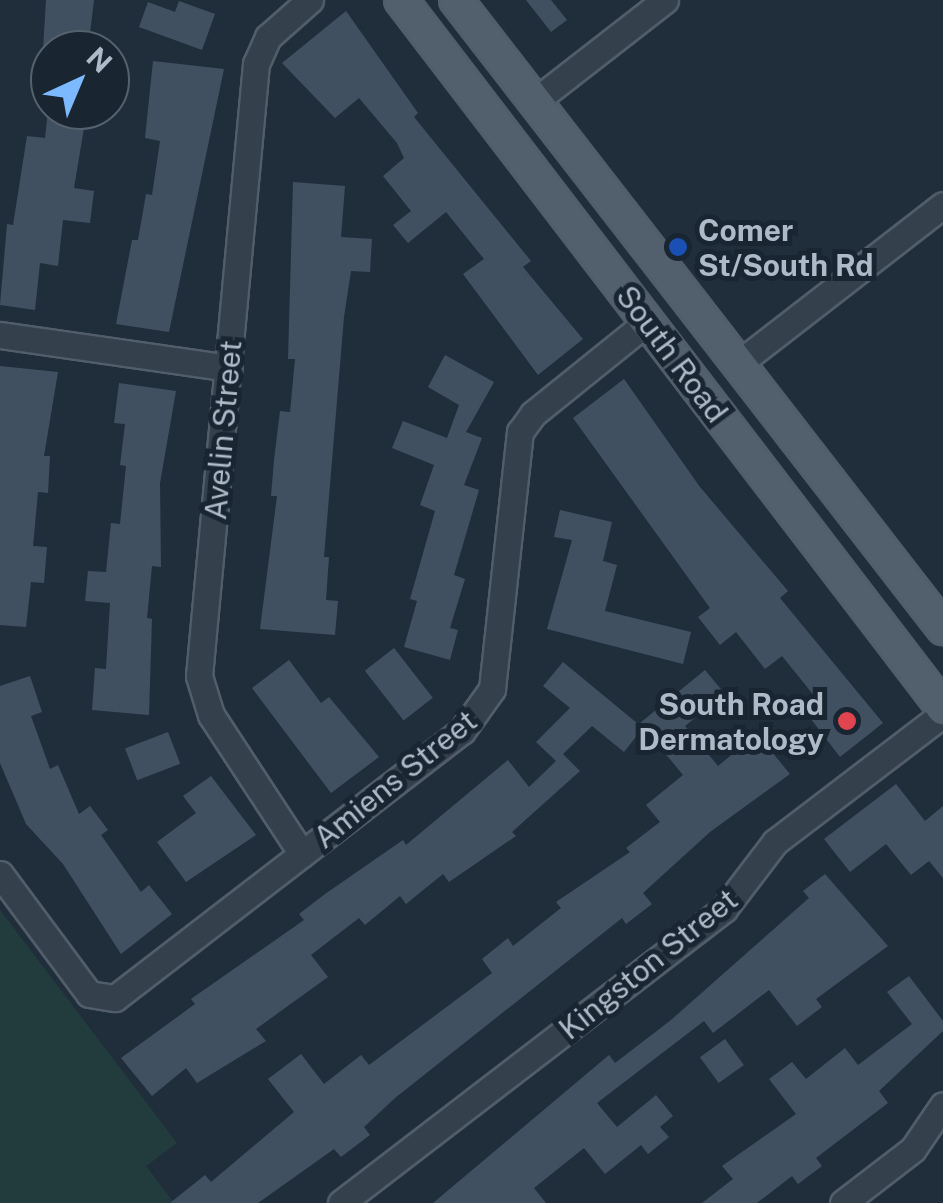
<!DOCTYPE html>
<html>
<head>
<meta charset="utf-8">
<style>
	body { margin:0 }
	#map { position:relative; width:943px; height:1203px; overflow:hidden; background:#202e3c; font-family:"Public Sans",sans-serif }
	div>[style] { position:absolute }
	.green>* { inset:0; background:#223c3d }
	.building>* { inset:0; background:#415060; transform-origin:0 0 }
	.roads { filter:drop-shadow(2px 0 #525d6a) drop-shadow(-2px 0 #525d6a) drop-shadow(0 2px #525d6a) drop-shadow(0 -2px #525d6a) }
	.minor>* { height:25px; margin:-12.5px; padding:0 12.5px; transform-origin:12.5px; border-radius:12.5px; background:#34404c }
	.major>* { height:32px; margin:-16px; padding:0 16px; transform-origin:16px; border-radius:16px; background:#525f6c }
	.dots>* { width:28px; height:28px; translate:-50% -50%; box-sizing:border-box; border:5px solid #192531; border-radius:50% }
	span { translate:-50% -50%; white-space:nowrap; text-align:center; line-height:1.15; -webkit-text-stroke:10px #192531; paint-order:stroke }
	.poi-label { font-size:30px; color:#afbac8; font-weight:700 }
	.left { translate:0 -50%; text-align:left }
	.right { translate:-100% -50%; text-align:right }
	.street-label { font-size:30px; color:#afbac8 }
	.north { position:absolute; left:30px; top:30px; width:100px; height:100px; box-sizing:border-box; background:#192531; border:2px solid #55616d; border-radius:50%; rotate:44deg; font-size:28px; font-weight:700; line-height:40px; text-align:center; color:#afbac8 }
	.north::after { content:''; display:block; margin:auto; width:35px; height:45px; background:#7db9ff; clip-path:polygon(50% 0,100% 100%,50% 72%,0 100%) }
</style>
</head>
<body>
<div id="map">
	<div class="green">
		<div style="clip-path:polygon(0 910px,177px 1143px,146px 1166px,174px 1203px,0 1203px)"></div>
	</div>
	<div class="building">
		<div style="clip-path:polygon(46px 0,94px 0,88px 50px,43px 50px)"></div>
		<div style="clip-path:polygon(526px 0,551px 0,567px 20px,551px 32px)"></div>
		<div style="clip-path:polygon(179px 1px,215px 14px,202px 50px,139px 27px,148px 2px,175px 12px)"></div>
		<div style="clip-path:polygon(346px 11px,418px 113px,414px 117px,531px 261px,523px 267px,583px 339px,538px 375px,463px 274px,484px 259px,446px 212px,408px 243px,393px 225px,411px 211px,383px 176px,404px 158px,397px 143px,359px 98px,335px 118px,282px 63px)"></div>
		<div style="clip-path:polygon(153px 61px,224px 69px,169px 332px,116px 324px,132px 240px,138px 240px,146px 194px,152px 195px,160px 141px,145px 138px)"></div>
		<div style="clip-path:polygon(48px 110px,87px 110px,74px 188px,94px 191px,90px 223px,63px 220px,58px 266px,40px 263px,35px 310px,0 305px,7px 224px,13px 225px,27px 136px,45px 138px)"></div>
		<div style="clip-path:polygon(293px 182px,345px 186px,341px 237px,372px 239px,370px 272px,351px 271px,344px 317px,324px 557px,329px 557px,326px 600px,338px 601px,335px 635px,260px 629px,277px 496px,271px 496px,274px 460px,280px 411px,290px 412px,295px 359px,288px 359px)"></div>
		<div style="clip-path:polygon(445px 355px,494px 382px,466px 432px,482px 438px,464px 485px,479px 490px,454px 575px,465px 579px,450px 628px,458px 630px,450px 660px,404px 647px,417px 601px,410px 599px,435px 511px,420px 505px,434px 465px,392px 448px,403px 421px,447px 438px,459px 405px,428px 387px)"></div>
		<div style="clip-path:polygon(0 366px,58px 372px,44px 456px,50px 456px,48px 493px,38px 492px,33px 546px,47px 547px,44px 583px,31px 582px,26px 627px,0 625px)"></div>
		<div style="clip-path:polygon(624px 379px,700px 487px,788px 591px,780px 598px,883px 723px,840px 757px,811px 719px,824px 708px,782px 656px,765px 669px,736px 632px,720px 645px,698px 617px,710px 608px,573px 418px)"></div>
		<div style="clip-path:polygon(119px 383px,176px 391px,160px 483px,161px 567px,152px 566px,147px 618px,152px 619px,149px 715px,92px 710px,95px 668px,106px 669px,110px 603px,85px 601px,88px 571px,106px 572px,111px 523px,120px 524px,126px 466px,120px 465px,125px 424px,114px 423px)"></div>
		<div style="clip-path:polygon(560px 510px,612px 522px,603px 561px,617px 565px,605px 611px,691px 632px,683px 664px,547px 629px,572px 540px,554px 537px)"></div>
		<div style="left:394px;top:648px;width:63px;height:37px;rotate:52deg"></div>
		<div style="clip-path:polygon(289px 660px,321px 703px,329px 697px,379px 757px,331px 793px,252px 688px)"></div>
		<div style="clip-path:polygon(563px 662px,643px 728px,624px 752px,592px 726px,563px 754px,580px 771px,512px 832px,516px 836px,449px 882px,443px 874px,406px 904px,400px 896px,365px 925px,359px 918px,311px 955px,328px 977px,256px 1029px,266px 1041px,197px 1083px,186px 1068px,152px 1096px,121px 1058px,195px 1004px,191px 999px,304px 920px,299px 914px,325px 894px,403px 840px,406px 845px,508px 760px,529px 787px,556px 761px,536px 742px,570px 708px,543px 686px)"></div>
		<div style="clip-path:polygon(705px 670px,725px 694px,685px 726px,718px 766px,757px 734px,790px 774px,710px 832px,643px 893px,652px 904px,626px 924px,622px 918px,395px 1098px,364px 1127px,370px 1135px,341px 1157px,334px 1149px,258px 1203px,170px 1203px,205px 1175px,211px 1182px,294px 1112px,268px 1079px,301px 1054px,324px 1084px,361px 1055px,369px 1065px,492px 973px,482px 959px,508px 938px,513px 946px,561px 908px,556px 902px,630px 852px,626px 848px,660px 822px,646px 805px,683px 775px,640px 723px)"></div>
		<div style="clip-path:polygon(30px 676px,42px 712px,31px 716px,50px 769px,58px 765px,79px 814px,90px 806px,108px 830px,101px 835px,141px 892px,149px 885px,172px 914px,121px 954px,63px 864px,26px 824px,0 763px,0 686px)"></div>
		<div style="left:168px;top:732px;width:34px;height:46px;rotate:69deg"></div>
		<div style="clip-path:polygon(211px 776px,256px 835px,186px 882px,157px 842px,196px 813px,183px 796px)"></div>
		<div style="clip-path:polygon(896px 784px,925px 821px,943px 806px,943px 878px,929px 861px,911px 875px,886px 844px,850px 872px,824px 839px)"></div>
		<div style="clip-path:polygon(825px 874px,888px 946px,816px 999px,822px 1007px,797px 1026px,769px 990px,713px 1033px,704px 1021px,597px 1103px,617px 1127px,656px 1095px,673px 1116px,660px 1127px,669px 1137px,648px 1154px,641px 1145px,605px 1174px,584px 1148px,534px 1188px,546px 1203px,433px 1203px,609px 1055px,615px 1063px,671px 1020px,809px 898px,803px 891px)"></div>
		<div style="clip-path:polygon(909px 976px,943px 1021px,943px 1031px,879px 1091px,888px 1103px,816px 1158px,822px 1166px,798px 1184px,792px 1176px,757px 1203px,702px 1203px,733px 1179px,722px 1166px,796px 1114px,769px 1079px,792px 1062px,806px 1079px,845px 1048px,858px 1065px,912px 1024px,887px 992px)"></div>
		<div style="left:725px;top:1039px;width:32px;height:31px;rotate:54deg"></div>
	</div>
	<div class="roads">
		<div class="minor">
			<div style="left:534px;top:102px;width:166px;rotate:-37.9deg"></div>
			<div style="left:0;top:335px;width:231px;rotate:8.2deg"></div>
			<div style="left:738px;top:364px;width:259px;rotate:-37.8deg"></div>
			<div style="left:302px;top:854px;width:166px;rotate:-123.2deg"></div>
			<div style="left:211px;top:715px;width:41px;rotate:-107.1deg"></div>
			<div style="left:199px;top:676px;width:615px;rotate:-84.68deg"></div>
			<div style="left:256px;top:64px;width:30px;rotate:-66deg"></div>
			<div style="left:268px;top:37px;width:56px;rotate:-41.4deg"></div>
			<div style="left:0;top:874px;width:149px;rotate:53.4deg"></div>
			<div style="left:89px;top:994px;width:26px;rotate:9deg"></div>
			<div style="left:115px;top:998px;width:438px;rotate:-37.6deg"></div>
			<div style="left:462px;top:731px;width:52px;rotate:-54.5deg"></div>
			<div style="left:492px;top:689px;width:259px;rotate:-83.8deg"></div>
			<div style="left:520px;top:432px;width:22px;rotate:-54deg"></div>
			<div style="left:533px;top:414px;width:146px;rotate:-38.9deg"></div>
			<div style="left:341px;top:1203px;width:483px;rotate:-37.5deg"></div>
			<div style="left:724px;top:909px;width:84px;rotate:-52.7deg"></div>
			<div style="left:775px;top:842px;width:211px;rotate:-37.3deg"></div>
			<div style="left:843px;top:1203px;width:88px;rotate:-37.6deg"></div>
			<div style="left:913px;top:1149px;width:53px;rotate:-55.7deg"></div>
		</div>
		<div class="major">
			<div style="left:401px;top:0;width:892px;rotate:52.56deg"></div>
			<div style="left:456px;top:0;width:795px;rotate:52.21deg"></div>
		</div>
	</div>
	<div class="dots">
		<div style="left:678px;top:247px;background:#1a4fb4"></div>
		<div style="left:847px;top:721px;background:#e0444e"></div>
	</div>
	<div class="poi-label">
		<span class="left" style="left:698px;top:247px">Comer<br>St/South Rd</span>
		<span class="right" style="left:824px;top:721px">South Road<br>Dermatology</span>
	</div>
	<div class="street-label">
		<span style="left:672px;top:354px;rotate:53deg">South Road</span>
		<span style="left:223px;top:430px;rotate:-85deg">Avelin Street</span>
		<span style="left:395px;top:779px;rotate:-39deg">Amiens Street</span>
		<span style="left:648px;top:964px;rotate:-39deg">Kingston Street</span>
	</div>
	<div class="north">N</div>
</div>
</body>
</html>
